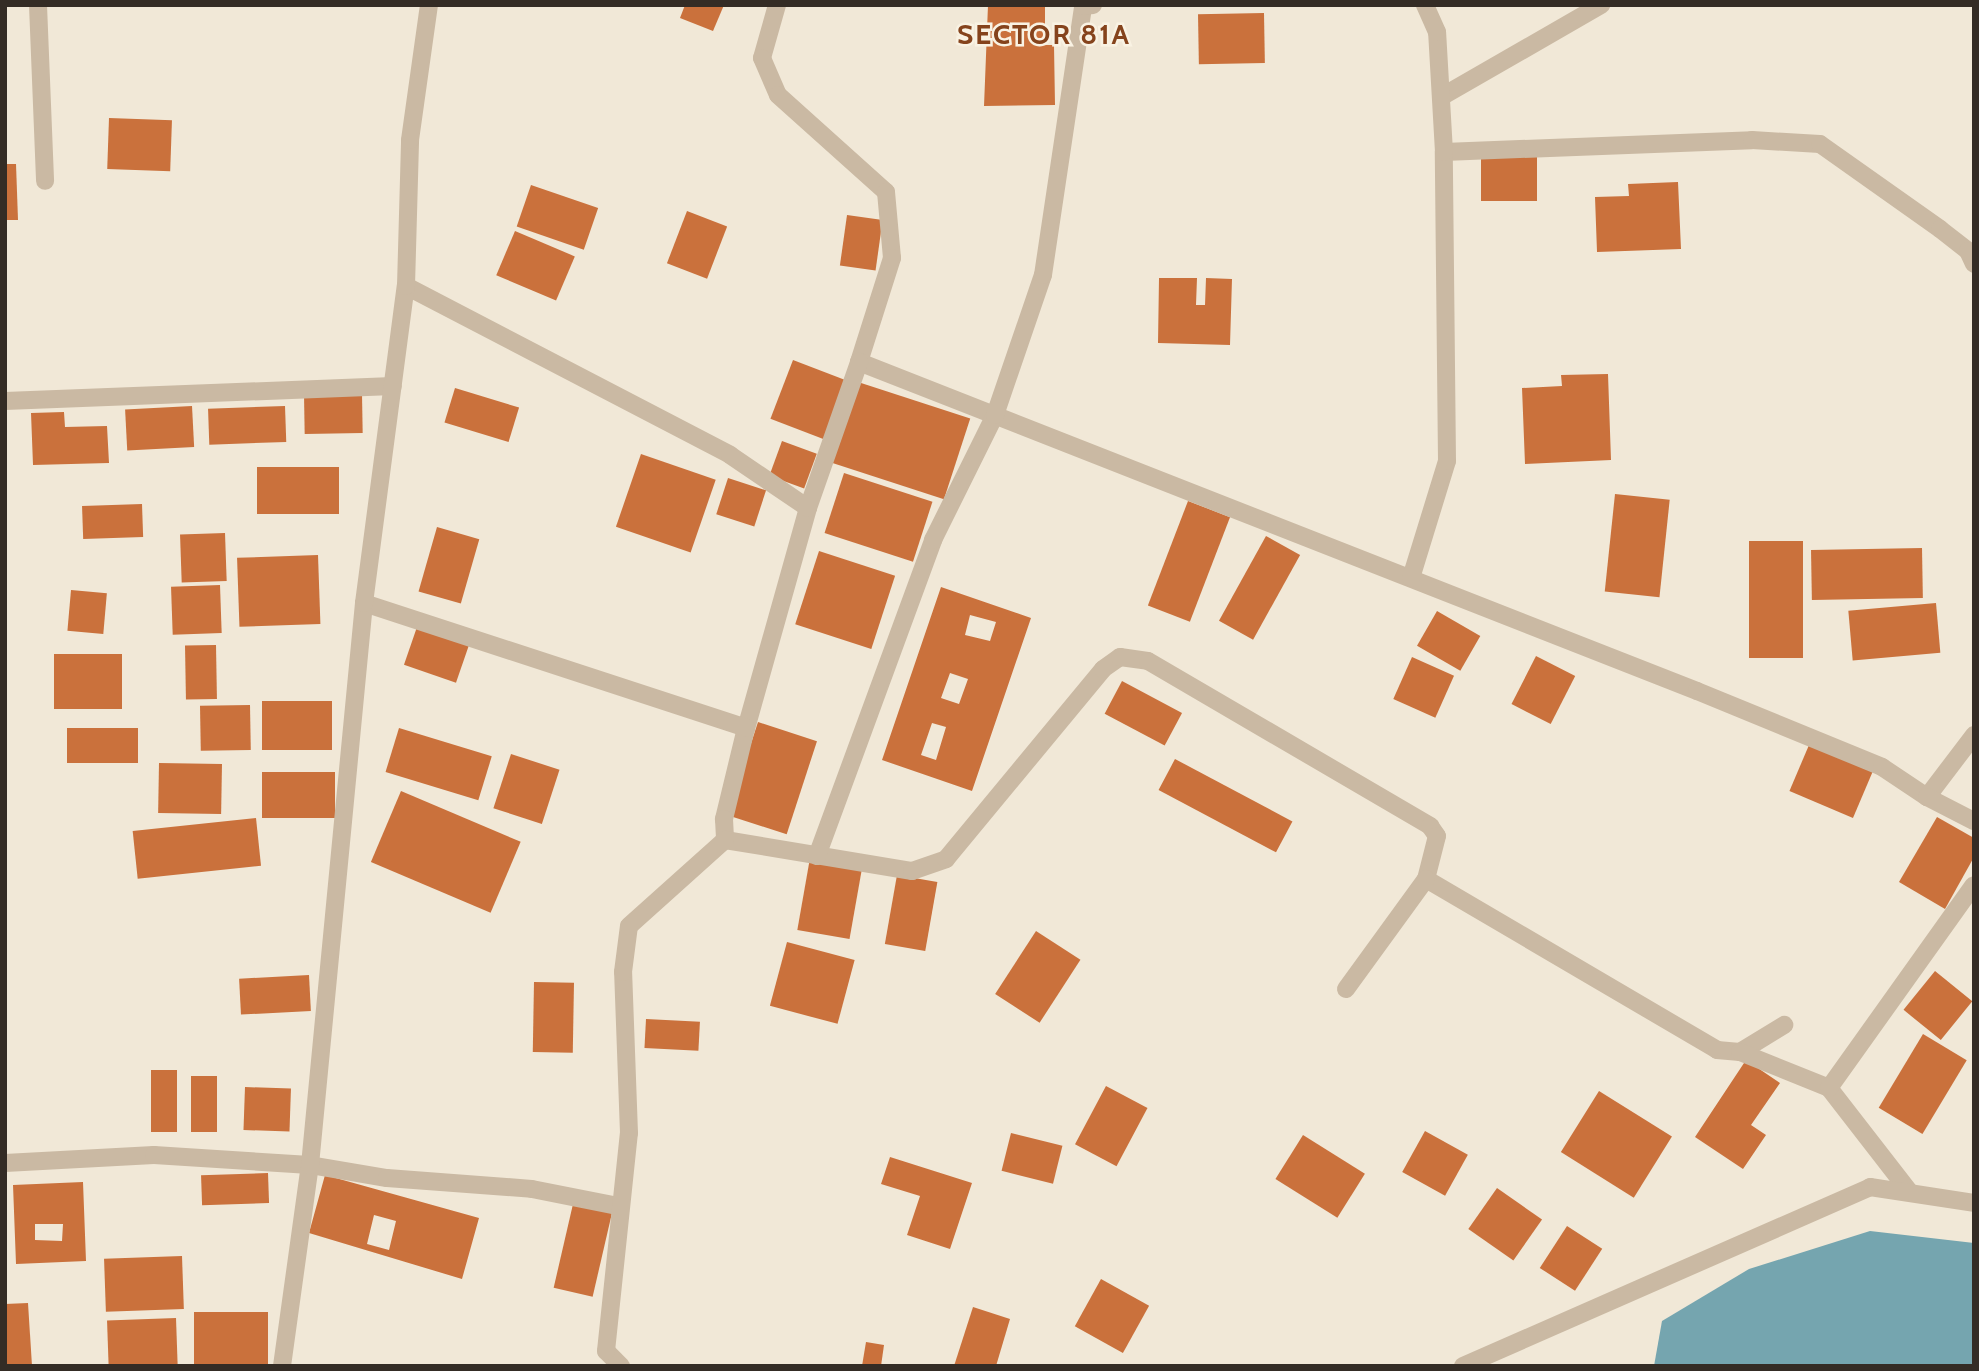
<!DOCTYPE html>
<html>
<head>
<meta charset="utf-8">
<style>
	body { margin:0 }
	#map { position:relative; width:1979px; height:1371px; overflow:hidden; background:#f1e8d7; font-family:Cabin,sans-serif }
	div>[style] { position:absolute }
	.water>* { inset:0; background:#75a5af }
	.building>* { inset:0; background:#ca713c; transform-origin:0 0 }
	.minor>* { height:18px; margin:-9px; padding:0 9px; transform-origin:9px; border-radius:9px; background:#cab9a3 }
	span { translate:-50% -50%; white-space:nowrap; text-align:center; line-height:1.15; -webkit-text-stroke:5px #f9f2e3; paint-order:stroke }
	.district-label { font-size:28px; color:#85431c; font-weight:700; letter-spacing:2px }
	.frame { position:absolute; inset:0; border:7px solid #342c25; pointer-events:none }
</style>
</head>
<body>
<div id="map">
	<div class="water">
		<div style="clip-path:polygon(1870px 1231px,1974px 1243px,1974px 1366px,1654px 1366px,1662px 1321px,1749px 1269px)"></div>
	</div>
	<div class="building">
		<div style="clip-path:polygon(685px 5px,724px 5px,713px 31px,680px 18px)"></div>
		<div style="clip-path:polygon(988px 5px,1045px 5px,1045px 45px,1054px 45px,1055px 105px,984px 106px)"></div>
		<div style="left:1264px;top:13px;width:50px;height:66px;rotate:89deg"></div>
		<div style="left:109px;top:118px;width:63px;height:51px;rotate:2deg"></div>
		<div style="left:1481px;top:154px;width:56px;height:47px"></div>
		<div style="clip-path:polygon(5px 164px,16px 164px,18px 220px,5px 220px)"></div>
		<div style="clip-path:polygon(1678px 182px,1681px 249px,1597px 252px,1595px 197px,1629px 196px,1628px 184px)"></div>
		<div style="left:531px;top:185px;width:71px;height:44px;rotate:19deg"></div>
		<div style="left:687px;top:211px;width:43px;height:56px;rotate:21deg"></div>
		<div style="left:847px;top:215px;width:36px;height:51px;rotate:8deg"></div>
		<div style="left:515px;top:231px;width:65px;height:48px;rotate:23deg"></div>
		<div style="clip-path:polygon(1159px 278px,1197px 278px,1196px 305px,1205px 305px,1206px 278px,1232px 279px,1230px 345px,1158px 343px)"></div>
		<div style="left:793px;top:360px;width:58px;height:63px;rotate:21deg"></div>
		<div style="clip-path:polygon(1608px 374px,1611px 460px,1525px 464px,1522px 388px,1562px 386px,1561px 375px)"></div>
		<div style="left:858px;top:382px;width:118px;height:85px;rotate:18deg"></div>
		<div style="left:455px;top:388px;width:67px;height:36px;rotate:17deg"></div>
		<div style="left:362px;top:394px;width:39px;height:58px;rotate:89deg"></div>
		<div style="left:192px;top:406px;width:41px;height:67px;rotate:87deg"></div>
		<div style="left:285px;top:406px;width:36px;height:77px;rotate:88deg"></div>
		<div style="clip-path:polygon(64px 412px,65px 427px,107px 426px,109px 463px,33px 465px,31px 413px)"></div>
		<div style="left:782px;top:441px;width:37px;height:37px;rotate:20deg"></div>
		<div style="left:641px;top:454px;width:79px;height:77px;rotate:19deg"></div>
		<div style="left:257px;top:467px;width:82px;height:47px"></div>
		<div style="left:844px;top:473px;width:93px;height:63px;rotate:18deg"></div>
		<div style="left:728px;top:478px;width:40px;height:38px;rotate:18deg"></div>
		<div style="left:1615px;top:494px;width:55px;height:98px;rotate:6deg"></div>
		<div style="left:1188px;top:501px;width:45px;height:112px;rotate:21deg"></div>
		<div style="left:142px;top:504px;width:33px;height:60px;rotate:88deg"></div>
		<div style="left:437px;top:527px;width:44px;height:67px;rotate:16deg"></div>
		<div style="left:225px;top:533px;width:48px;height:45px;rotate:88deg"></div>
		<div style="left:1266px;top:536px;width:39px;height:97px;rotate:29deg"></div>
		<div style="left:1749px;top:541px;width:54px;height:117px"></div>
		<div style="left:1922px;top:548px;width:50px;height:111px;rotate:89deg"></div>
		<div style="left:819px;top:551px;width:80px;height:77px;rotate:18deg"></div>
		<div style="left:318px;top:555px;width:69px;height:81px;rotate:88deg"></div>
		<div style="left:220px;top:585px;width:48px;height:49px;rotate:88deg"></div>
		<div style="clip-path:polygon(evenodd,941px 587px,1031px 618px,972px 791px,882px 760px,941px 587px,970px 615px,996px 622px,990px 641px,965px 635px,970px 615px,941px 587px,950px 673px,968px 679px,959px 704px,941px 698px,950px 673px,941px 587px,932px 723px,946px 727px,936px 760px,921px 755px,932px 723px)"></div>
		<div style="left:71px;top:590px;width:36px;height:41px;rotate:5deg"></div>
		<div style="left:1936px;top:603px;width:50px;height:88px;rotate:85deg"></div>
		<div style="left:1437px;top:611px;width:50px;height:40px;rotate:30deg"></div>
		<div style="left:417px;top:627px;width:55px;height:40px;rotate:19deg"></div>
		<div style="left:216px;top:645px;width:54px;height:31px;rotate:89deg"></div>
		<div style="left:122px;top:654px;width:55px;height:68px;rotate:90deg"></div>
		<div style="left:1536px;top:656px;width:44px;height:54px;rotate:27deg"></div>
		<div style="left:1412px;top:657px;width:46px;height:46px;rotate:24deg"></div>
		<div style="left:1122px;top:681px;width:68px;height:37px;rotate:28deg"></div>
		<div style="left:262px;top:701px;width:70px;height:49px"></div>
		<div style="left:250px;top:705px;width:45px;height:50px;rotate:89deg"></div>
		<div style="left:758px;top:722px;width:62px;height:98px;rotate:18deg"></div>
		<div style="left:138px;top:728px;width:35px;height:71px;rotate:90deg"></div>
		<div style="left:399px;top:728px;width:97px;height:46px;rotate:17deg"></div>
		<div style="left:1809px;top:745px;width:69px;height:50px;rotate:23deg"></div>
		<div style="left:511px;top:754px;width:51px;height:57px;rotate:18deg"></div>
		<div style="left:1175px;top:759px;width:133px;height:35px;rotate:28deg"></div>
		<div style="left:159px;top:763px;width:63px;height:50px;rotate:1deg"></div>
		<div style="left:262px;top:772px;width:73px;height:46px"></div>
		<div style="left:401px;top:791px;width:130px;height:77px;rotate:23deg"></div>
		<div style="clip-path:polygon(1937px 817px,1974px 838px,1974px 857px,1945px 909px,1899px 882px)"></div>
		<div style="left:256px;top:818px;width:48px;height:124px;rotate:84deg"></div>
		<div style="left:810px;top:858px;width:53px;height:73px;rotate:10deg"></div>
		<div style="left:897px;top:875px;width:41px;height:70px;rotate:10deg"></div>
		<div style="left:1036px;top:931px;width:53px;height:75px;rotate:33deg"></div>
		<div style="left:787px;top:942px;width:70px;height:66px;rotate:15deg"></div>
		<div style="left:1935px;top:971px;width:48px;height:50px;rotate:39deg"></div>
		<div style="left:309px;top:975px;width:36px;height:70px;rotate:87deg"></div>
		<div style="left:534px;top:982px;width:40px;height:70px;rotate:1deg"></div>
		<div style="left:646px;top:1019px;width:54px;height:29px;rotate:3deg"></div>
		<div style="left:1923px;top:1034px;width:51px;height:86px;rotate:31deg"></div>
		<div style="clip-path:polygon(1746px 1060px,1780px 1083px,1751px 1125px,1766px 1135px,1743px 1169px,1695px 1137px)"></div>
		<div style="left:151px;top:1070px;width:26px;height:62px"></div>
		<div style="left:191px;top:1076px;width:26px;height:56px"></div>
		<div style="left:1106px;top:1086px;width:47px;height:66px;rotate:28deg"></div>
		<div style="left:245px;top:1087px;width:46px;height:43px;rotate:2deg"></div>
		<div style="left:1599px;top:1091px;width:86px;height:72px;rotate:32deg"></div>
		<div style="left:1425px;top:1131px;width:49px;height:47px;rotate:29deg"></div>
		<div style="left:1011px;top:1133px;width:53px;height:39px;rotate:14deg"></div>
		<div style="left:1303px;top:1135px;width:73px;height:52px;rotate:32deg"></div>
		<div style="clip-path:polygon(890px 1157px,972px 1183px,950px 1249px,907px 1235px,920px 1196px,881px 1184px)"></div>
		<div style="left:268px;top:1173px;width:30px;height:67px;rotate:88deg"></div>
		<div style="clip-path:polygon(evenodd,325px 1175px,479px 1218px,462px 1279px,309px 1233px,325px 1175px,374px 1215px,396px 1221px,389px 1250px,367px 1244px,374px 1215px)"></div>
		<div style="clip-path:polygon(evenodd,83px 1182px,86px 1261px,16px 1264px,13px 1185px,83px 1182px,35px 1224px,63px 1224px,62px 1241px,35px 1240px,35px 1224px)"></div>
		<div style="left:1497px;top:1188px;width:55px;height:50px;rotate:35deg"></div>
		<div style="left:573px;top:1204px;width:40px;height:86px;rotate:13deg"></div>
		<div style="left:1567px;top:1226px;width:42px;height:50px;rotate:33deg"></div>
		<div style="left:182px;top:1256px;width:53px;height:78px;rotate:88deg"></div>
		<div style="left:1101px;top:1279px;width:55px;height:54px;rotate:29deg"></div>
		<div style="clip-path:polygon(28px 1303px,32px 1366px,5px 1366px,5px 1304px)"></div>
		<div style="clip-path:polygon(973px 1307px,1010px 1319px,996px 1366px,954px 1366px)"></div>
		<div style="left:194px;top:1312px;width:74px;height:54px"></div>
		<div style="left:176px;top:1318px;width:48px;height:69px;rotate:88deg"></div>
		<div style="clip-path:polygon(866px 1342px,884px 1345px,881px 1366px,862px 1366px)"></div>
	</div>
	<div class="minor">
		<div style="left:38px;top:5px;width:176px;rotate:87.7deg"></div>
		<div style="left:777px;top:5px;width:55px;rotate:105.8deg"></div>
		<div style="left:762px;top:58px;width:40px;rotate:66.6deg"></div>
		<div style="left:778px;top:95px;width:145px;rotate:41.9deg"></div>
		<div style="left:886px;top:192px;width:66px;rotate:84.8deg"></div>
		<div style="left:892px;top:258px;width:109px;rotate:107.6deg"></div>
		<div style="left:859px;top:362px;width:900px;rotate:21.44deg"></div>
		<div style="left:1697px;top:691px;width:200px;rotate:22.3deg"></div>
		<div style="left:1882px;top:767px;width:54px;rotate:33.7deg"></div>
		<div style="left:1927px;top:797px;width:78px;rotate:-52.8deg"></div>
		<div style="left:1441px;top:97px;width:185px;rotate:-29.9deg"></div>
		<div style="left:1444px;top:152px;width:308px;rotate:-2.2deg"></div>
		<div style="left:1752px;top:140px;width:68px;rotate:3.4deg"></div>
		<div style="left:1820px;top:144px;width:147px;rotate:35.3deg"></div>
		<div style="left:1940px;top:229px;width:36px;rotate:38deg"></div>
		<div style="left:1968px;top:251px;width:14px;rotate:65deg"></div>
		<div style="left:406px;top:286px;width:365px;rotate:27.5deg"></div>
		<div style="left:730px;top:455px;width:94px;rotate:34.2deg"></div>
		<div style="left:808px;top:508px;width:229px;rotate:105.7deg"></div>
		<div style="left:746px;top:728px;width:94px;rotate:103.6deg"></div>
		<div style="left:724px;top:819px;width:21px;rotate:87deg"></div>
		<div style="left:725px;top:840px;width:190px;rotate:9.4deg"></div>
		<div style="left:912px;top:871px;width:36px;rotate:-19deg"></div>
		<div style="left:946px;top:859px;width:246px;rotate:-50.4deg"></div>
		<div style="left:1103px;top:669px;width:21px;rotate:-35deg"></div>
		<div style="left:1120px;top:657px;width:28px;rotate:8deg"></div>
		<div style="left:1148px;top:661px;width:327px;rotate:30.3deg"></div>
		<div style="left:1430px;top:826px;width:12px;rotate:55deg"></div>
		<div style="left:1437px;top:836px;width:44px;rotate:104.3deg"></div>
		<div style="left:1426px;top:879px;width:338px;rotate:30.4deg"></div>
		<div style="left:1717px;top:1050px;width:23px;rotate:5deg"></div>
		<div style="left:1740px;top:1052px;width:52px;rotate:-31.5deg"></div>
		<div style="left:5px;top:401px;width:388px;rotate:-2.2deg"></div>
		<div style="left:808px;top:508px;width:155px;rotate:-70.7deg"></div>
		<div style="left:1411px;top:578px;width:122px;rotate:-72.9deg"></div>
		<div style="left:1447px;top:461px;width:309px;rotate:-90.6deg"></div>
		<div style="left:1444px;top:152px;width:120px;rotate:-93.3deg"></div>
		<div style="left:1437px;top:32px;width:30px;rotate:-114deg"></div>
		<div style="left:364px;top:603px;width:402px;rotate:18.1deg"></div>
		<div style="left:1927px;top:797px;width:53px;rotate:27.1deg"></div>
		<div style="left:817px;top:856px;width:337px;rotate:-69.8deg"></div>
		<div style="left:933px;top:540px;width:140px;rotate:-63.6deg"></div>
		<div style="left:995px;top:415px;width:148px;rotate:-71.1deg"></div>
		<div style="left:1043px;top:275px;width:272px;rotate:-81.5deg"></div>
		<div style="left:1083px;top:6px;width:10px;rotate:-6deg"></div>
		<div style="left:1346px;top:989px;width:136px;rotate:-54deg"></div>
		<div style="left:1740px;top:1052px;width:96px;rotate:22deg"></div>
		<div style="left:1829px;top:1088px;width:130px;rotate:52.2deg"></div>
		<div style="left:1829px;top:1088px;width:249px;rotate:-54.5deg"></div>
		<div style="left:5px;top:1163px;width:149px;rotate:-3.1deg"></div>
		<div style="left:154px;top:1155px;width:156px;rotate:3.7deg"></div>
		<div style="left:310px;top:1165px;width:78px;rotate:9.6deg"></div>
		<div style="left:387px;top:1178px;width:145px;rotate:4.3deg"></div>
		<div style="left:532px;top:1189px;width:88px;rotate:11.2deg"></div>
		<div style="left:282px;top:1366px;width:203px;rotate:-82.1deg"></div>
		<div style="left:310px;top:1165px;width:565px;rotate:-84.51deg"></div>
		<div style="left:364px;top:603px;width:320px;rotate:-82.5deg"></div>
		<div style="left:406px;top:286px;width:146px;rotate:-88.4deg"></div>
		<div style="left:410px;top:140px;width:136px;rotate:-82deg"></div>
		<div style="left:621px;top:1366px;width:21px;rotate:-135deg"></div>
		<div style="left:606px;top:1351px;width:219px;rotate:-84deg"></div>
		<div style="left:629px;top:1133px;width:161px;rotate:-92.1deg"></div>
		<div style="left:623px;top:972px;width:46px;rotate:-82.6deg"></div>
		<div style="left:629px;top:926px;width:129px;rotate:-41.9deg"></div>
		<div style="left:1463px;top:1366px;width:445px;rotate:-23.7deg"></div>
		<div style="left:1870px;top:1187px;width:105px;rotate:8.7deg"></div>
	</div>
	<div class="district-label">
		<span style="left:1044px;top:34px">SECTOR 81A</span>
	</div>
	<div class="frame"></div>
</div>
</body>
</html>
